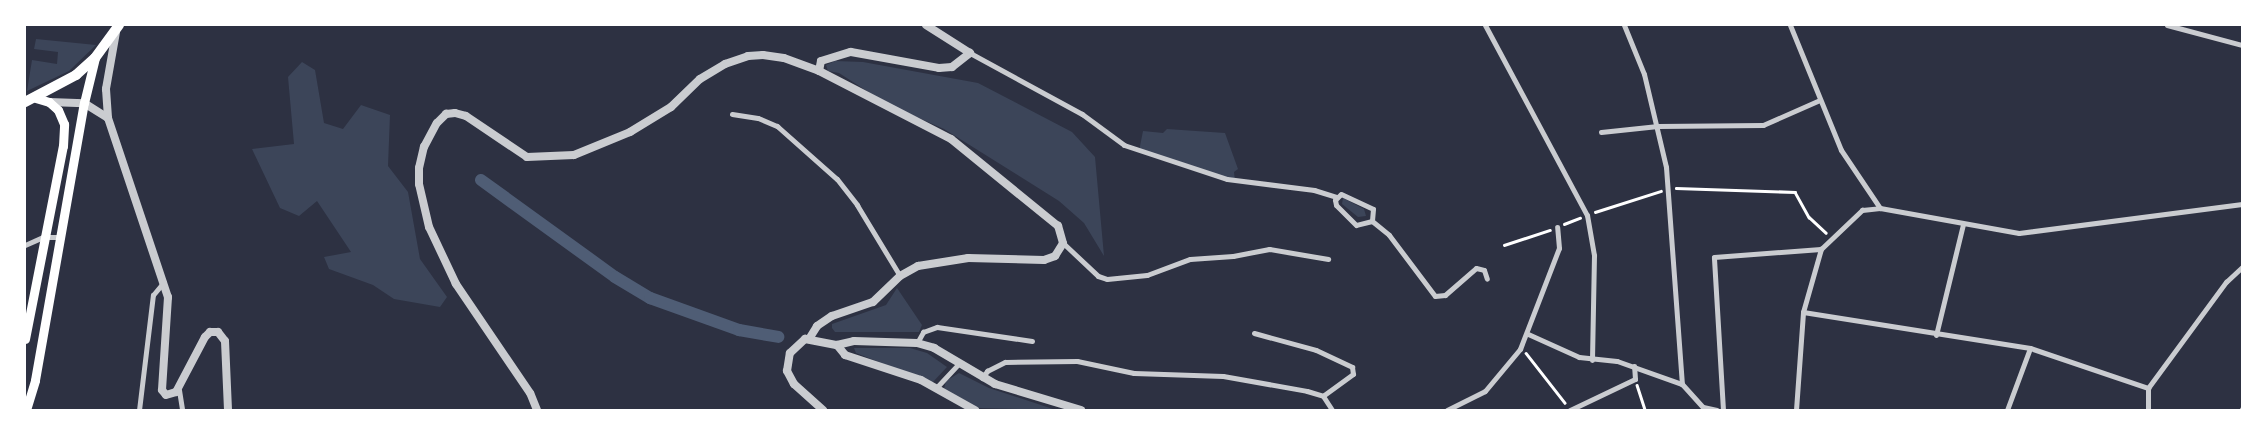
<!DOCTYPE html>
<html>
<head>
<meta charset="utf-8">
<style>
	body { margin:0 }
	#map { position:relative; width:2267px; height:435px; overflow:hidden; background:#2d3142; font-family:"Source Sans 3",sans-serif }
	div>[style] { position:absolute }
	.green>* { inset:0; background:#3c4559 }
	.canal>* { height:12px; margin:-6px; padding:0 6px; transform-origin:6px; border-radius:6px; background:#4f5d75 }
	.path>* { height:2.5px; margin:-1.25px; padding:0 1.25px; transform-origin:1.25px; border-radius:1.25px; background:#fff }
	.minor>* { height:5px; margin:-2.5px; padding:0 2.5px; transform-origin:2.5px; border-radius:2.5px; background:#caccd0 }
	.tertiary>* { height:8px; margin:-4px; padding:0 4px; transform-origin:4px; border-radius:4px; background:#caccd0 }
	.secondary>* { height:9px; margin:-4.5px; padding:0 4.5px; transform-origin:4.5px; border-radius:4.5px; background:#fff }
	.primary>* { height:10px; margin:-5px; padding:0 5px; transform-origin:5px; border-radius:5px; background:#fff }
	span { translate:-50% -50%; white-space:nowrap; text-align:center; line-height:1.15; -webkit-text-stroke:5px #fff; paint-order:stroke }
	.frame { position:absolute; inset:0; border:26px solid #fff; pointer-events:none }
</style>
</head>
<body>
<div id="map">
	<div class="green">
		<div style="clip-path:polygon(36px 39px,96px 45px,69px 71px,27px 91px,32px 60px,57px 64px,58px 52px,34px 49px)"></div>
		<div style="clip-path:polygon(835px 61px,863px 62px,978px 83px,1072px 132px,1095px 157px,1104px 256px,1084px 223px,1059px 201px,944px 129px,887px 104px,839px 73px,828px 71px,826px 65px)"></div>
		<div style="clip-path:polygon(302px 62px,315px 70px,324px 123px,343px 129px,361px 105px,390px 115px,388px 166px,408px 192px,420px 259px,447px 297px,440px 307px,394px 299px,373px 285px,329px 269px,324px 257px,351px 252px,317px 201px,299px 216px,280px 208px,252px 149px,294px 144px,288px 77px)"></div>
		<div style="clip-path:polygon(1167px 129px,1225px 133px,1238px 169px,1234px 172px,1235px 181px,1139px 151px,1143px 131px,1163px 133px)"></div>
		<div style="clip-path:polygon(1343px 198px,1364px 209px,1366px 216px,1358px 217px,1342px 204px)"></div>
		<div style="clip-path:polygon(897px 288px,922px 325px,919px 332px,835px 332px,832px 328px,832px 324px,886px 305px)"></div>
		<div style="clip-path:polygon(854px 348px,910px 348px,927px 353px,947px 367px,932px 383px,856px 353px)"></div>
		<div style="clip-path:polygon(959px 373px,989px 388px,1056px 410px,979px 408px,944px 389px,946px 381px)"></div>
	</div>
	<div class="canal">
		<div style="left:481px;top:180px;width:165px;rotate:35.9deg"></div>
		<div style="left:615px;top:277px;width:41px;rotate:31deg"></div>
		<div style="left:650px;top:298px;width:95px;rotate:19.8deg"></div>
		<div style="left:739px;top:330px;width:40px;rotate:10deg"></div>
	</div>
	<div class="path">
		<div style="left:1676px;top:188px;width:119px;rotate:1.9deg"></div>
		<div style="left:1795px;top:192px;width:29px;rotate:61deg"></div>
		<div style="left:1809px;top:217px;width:23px;rotate:43deg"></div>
		<div style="left:1595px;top:212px;width:69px;rotate:-17.7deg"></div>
		<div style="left:1564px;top:224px;width:17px;rotate:-21deg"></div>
		<div style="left:1504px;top:245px;width:48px;rotate:-18.1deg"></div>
		<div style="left:1526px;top:353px;width:63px;rotate:52deg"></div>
		<div style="left:1637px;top:385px;width:26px;rotate:72deg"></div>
	</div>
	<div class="minor">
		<div style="left:1485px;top:25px;width:216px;rotate:61.8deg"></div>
		<div style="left:1587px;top:215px;width:41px;rotate:80.1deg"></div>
		<div style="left:1594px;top:255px;width:105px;rotate:91.1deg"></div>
		<div style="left:1624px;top:25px;width:53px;rotate:67.8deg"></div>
		<div style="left:1644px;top:74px;width:96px;rotate:76.7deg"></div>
		<div style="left:1666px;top:167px;width:218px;rotate:85.8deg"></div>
		<div style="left:1790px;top:25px;width:135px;rotate:67.8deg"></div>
		<div style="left:1841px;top:150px;width:70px;rotate:56.1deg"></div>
		<div style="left:2167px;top:25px;width:78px;rotate:14.9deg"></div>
		<div style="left:970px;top:53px;width:128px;rotate:28.6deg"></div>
		<div style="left:1082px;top:114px;width:52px;rotate:36.4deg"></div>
		<div style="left:1124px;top:145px;width:108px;rotate:18.3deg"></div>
		<div style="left:1227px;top:179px;width:88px;rotate:7.2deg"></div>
		<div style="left:1314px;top:190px;width:24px;rotate:17deg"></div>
		<div style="left:732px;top:114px;width:26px;rotate:9deg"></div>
		<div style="left:758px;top:118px;width:21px;rotate:23deg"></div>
		<div style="left:777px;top:126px;width:80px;rotate:41.5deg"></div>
		<div style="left:837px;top:179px;width:33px;rotate:52deg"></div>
		<div style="left:857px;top:205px;width:83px;rotate:58.8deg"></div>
		<div style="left:1601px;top:132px;width:57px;rotate:-6deg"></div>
		<div style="left:1658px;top:126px;width:105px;rotate:-0.5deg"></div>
		<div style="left:1763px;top:125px;width:62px;rotate:-23.7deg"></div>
		<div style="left:1341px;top:194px;width:35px;rotate:25deg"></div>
		<div style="left:1373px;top:209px;width:12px;rotate:95deg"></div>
		<div style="left:1372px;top:221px;width:16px;rotate:166deg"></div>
		<div style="left:1356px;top:225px;width:28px;rotate:-135deg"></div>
		<div style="left:1336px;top:205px;width:5px;rotate:-101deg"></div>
		<div style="left:1335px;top:200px;width:8px;rotate:-45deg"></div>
		<div style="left:1372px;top:221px;width:22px;rotate:39deg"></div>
		<div style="left:1389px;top:235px;width:76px;rotate:53deg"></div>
		<div style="left:1435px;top:296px;width:10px;rotate:-6deg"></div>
		<div style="left:1445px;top:295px;width:41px;rotate:-41.1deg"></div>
		<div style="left:1476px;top:268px;width:8px;rotate:14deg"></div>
		<div style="left:1484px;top:270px;width:9px;rotate:72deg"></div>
		<div style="left:1063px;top:243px;width:48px;rotate:43.3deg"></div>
		<div style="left:1098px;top:276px;width:9px;rotate:18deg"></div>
		<div style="left:1107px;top:279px;width:40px;rotate:-5.7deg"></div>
		<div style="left:1147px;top:275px;width:46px;rotate:-20.4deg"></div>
		<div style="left:1190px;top:259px;width:43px;rotate:-4deg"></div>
		<div style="left:1233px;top:256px;width:37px;rotate:-11deg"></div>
		<div style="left:1269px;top:249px;width:60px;rotate:9.6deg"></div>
		<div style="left:25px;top:245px;width:20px;rotate:-24deg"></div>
		<div style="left:43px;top:237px;width:17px"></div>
		<div style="left:1803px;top:312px;width:230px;rotate:9deg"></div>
		<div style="left:2030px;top:348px;width:125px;rotate:18.7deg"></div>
		<div style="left:1254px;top:333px;width:64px;rotate:15.3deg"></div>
		<div style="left:1316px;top:350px;width:40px;rotate:25deg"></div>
		<div style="left:1352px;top:367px;width:7px;rotate:82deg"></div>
		<div style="left:1353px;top:374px;width:37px;rotate:144deg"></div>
		<div style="left:1528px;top:334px;width:56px;rotate:24.3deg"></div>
		<div style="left:1579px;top:357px;width:38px;rotate:6deg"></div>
		<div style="left:1617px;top:361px;width:69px;rotate:19.5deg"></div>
		<div style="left:1936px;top:335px;width:114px;rotate:-76.3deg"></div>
		<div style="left:917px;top:343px;width:13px;rotate:-61deg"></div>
		<div style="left:923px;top:332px;width:15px;rotate:-20deg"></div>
		<div style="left:937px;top:327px;width:96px;rotate:8.4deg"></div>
		<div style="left:982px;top:378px;width:9px;rotate:-54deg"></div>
		<div style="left:987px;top:371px;width:20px;rotate:-27deg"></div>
		<div style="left:1005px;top:362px;width:72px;rotate:-0.8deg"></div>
		<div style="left:1077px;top:361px;width:58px;rotate:11.9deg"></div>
		<div style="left:1134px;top:373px;width:89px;rotate:1.9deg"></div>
		<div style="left:1223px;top:376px;width:85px;rotate:10.1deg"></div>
		<div style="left:1307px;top:391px;width:17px;rotate:17deg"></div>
		<div style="left:1323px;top:396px;width:17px;rotate:57deg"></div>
		<div style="left:1682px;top:384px;width:31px;rotate:48deg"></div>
		<div style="left:1703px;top:407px;width:14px;rotate:12deg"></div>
		<div style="left:936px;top:388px;width:33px;rotate:-47deg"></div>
		<div style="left:179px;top:390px;width:20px;rotate:81deg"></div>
		<div style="left:139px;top:410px;width:116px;rotate:-83.1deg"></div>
		<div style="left:153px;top:295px;width:17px;rotate:-50deg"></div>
		<div style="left:1447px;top:410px;width:42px;rotate:-26.6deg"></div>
		<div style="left:1485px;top:391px;width:55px;rotate:-50.2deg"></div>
		<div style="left:1520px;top:349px;width:108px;rotate:-68.9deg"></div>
		<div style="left:1559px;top:248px;width:21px;rotate:-95deg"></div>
		<div style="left:1570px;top:410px;width:72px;rotate:-25.5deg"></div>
		<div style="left:1635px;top:379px;width:13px;rotate:-94deg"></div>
		<div style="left:1723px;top:410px;width:153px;rotate:-93.4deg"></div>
		<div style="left:1714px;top:257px;width:107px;rotate:-4.3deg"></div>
		<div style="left:1821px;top:249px;width:57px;rotate:-43.6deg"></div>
		<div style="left:1862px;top:210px;width:18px;rotate:-6deg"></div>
		<div style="left:1880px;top:208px;width:141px;rotate:10.2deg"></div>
		<div style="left:2019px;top:233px;width:225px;rotate:-7.4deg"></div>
		<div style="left:1796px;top:410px;width:98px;rotate:-85.9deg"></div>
		<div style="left:1803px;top:312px;width:66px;rotate:-74.1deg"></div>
		<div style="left:2007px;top:410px;width:66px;rotate:-69.6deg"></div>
		<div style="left:2148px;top:410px;width:22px;rotate:-90deg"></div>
		<div style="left:2148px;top:388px;width:132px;rotate:-53.7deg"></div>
		<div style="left:2226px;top:282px;width:22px;rotate:-43deg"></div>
		<div style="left:2242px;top:410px;width:1px;rotate:-90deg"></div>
	</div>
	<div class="tertiary">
		<div style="left:116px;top:32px;width:58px;rotate:100deg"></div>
		<div style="left:106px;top:89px;width:29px;rotate:86deg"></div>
		<div style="left:108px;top:118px;width:189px;rotate:71.5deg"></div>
		<div style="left:168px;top:297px;width:93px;rotate:93.7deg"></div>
		<div style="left:162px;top:390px;width:6px;rotate:51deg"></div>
		<div style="left:166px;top:395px;width:10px;rotate:-17deg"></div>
		<div style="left:176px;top:392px;width:62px;rotate:-62.2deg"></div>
		<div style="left:205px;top:337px;width:7px;rotate:-45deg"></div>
		<div style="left:210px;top:332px;width:8px"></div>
		<div style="left:218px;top:332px;width:11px;rotate:52deg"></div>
		<div style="left:225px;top:341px;width:69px;rotate:87.5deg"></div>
		<div style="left:49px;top:102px;width:35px;rotate:2deg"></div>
		<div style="left:84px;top:103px;width:28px;rotate:32deg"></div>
		<div style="left:809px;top:339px;width:15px;rotate:-58deg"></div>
		<div style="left:817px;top:326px;width:18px;rotate:-34deg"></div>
		<div style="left:832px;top:316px;width:43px;rotate:-18.9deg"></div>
		<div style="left:873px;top:302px;width:37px;rotate:-44deg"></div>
		<div style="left:900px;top:276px;width:21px;rotate:-29deg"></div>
		<div style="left:918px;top:266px;width:51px;rotate:-9.1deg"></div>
		<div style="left:968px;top:258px;width:76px;rotate:1.5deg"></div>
		<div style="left:1044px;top:260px;width:12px;rotate:-20deg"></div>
		<div style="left:1055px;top:256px;width:15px;rotate:-58deg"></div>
		<div style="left:1063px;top:243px;width:18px;rotate:-106deg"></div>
		<div style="left:1058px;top:226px;width:138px;rotate:-140.9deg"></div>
		<div style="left:951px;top:139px;width:148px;rotate:-152.7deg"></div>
		<div style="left:819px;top:71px;width:10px;rotate:-79deg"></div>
		<div style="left:821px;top:61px;width:31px;rotate:-17deg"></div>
		<div style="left:851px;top:52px;width:89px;rotate:10.3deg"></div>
		<div style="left:939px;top:68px;width:13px;rotate:-4deg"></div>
		<div style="left:952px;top:67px;width:23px;rotate:-38deg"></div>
		<div style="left:970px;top:53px;width:52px;rotate:-147.5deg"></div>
		<div style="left:837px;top:345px;width:13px;rotate:51deg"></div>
		<div style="left:845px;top:355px;width:80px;rotate:18.2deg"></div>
		<div style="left:921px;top:380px;width:62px;rotate:29.1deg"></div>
		<div style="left:537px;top:410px;width:18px;rotate:-112deg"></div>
		<div style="left:530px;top:393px;width:132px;rotate:-124.2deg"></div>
		<div style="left:456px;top:284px;width:63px;rotate:-115.3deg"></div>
		<div style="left:429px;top:227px;width:44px;rotate:-103.1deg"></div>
		<div style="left:419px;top:184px;width:16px;rotate:-90deg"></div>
		<div style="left:419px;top:168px;width:22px;rotate:-77deg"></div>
		<div style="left:424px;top:147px;width:27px;rotate:-62deg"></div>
		<div style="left:437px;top:123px;width:13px;rotate:-45deg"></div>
		<div style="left:446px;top:114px;width:9px;rotate:-6deg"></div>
		<div style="left:455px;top:113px;width:11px;rotate:15deg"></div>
		<div style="left:466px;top:116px;width:73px;rotate:33.9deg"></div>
		<div style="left:527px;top:157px;width:47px;rotate:-2.4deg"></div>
		<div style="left:574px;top:155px;width:61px;rotate:-22.3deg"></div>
		<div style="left:630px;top:132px;width:48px;rotate:-31.4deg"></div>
		<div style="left:671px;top:107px;width:40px;rotate:-44deg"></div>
		<div style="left:700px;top:79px;width:29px;rotate:-31deg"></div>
		<div style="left:725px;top:64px;width:24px;rotate:-19deg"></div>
		<div style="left:748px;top:56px;width:15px;rotate:-4deg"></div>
		<div style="left:763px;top:55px;width:21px;rotate:8deg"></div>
		<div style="left:784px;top:58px;width:37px;rotate:20deg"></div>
		<div style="left:823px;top:410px;width:39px;rotate:-138deg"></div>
		<div style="left:794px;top:384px;width:15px;rotate:-118deg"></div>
		<div style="left:787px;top:371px;width:18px;rotate:-81deg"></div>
		<div style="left:790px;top:353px;width:21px;rotate:-43deg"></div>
		<div style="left:805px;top:339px;width:33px;rotate:11deg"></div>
		<div style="left:837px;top:345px;width:17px;rotate:-13deg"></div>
		<div style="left:854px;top:341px;width:63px;rotate:1.8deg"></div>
		<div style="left:917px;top:343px;width:18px;rotate:16deg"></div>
		<div style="left:934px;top:348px;width:71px;rotate:30.5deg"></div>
		<div style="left:995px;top:384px;width:90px;rotate:16.8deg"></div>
	</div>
	<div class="secondary">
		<div style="left:25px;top:339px;width:197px;rotate:-78.9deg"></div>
		<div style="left:63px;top:146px;width:22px;rotate:-87deg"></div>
		<div style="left:64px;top:124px;width:15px;rotate:-113deg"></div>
		<div style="left:58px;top:110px;width:12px;rotate:-138deg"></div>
		<div style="left:49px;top:102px;width:14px;rotate:-163deg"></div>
		<div style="left:26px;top:410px;width:31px;rotate:-73deg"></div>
		<div style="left:35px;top:380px;width:281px;rotate:-80deg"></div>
		<div style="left:84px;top:103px;width:46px;rotate:-76.3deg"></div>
	</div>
	<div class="primary">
		<div style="left:25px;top:102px;width:58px;rotate:-27.9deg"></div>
		<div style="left:76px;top:75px;width:25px;rotate:-42deg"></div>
		<div style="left:95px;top:58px;width:41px;rotate:-54deg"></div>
	</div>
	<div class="frame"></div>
</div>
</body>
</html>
